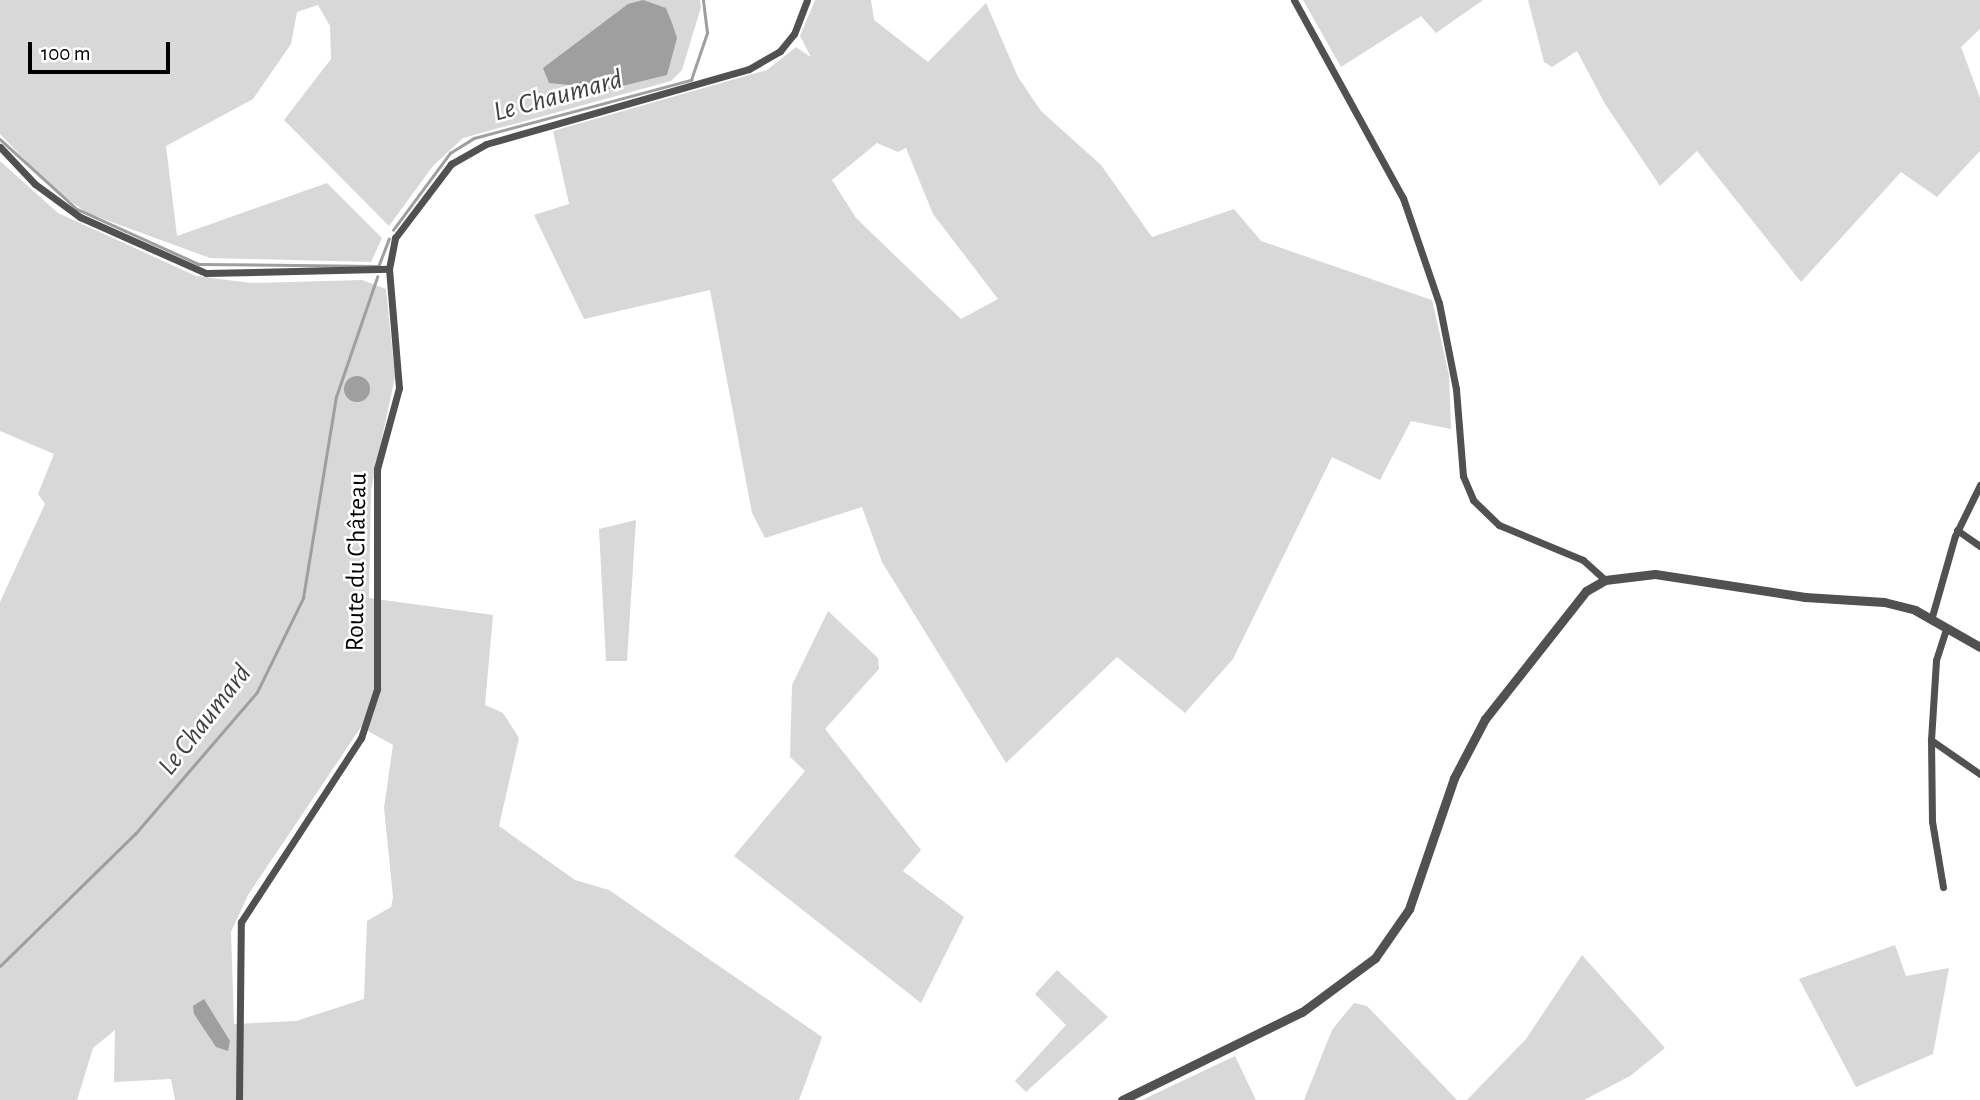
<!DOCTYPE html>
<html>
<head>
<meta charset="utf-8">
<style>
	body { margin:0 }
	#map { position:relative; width:1980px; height:1100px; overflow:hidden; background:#fff; font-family:"Alegreya Sans",sans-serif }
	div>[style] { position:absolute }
	.green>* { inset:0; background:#d8d8d8 }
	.water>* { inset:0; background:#9f9f9f }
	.round { border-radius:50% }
	.stream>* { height:2.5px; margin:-1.25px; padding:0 1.25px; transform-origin:1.25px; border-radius:1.25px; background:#9f9f9f }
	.minor>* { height:7px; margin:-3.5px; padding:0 3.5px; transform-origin:3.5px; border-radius:3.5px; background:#515151 }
	.tertiary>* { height:9px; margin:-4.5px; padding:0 4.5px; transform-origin:4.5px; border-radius:4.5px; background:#515151 }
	span { translate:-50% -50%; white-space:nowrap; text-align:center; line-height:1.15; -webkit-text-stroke:5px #fff; paint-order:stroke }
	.street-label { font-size:26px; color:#000 }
	.water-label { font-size:28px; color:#404040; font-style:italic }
	.scale { position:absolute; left:28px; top:42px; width:142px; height:32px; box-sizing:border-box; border:4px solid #000; border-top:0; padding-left:9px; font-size:21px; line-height:24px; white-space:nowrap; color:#000; -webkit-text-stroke:5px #fff; paint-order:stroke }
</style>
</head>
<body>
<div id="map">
	<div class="green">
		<div style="clip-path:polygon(0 0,700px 0,701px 7px,682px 70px,671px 81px,463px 138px,433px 166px,389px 226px,284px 120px,331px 59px,330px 26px,318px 5px,297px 12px,291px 44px,253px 99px,166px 146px,177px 236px,327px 183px,382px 238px,371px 262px,210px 258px,87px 213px,52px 188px,0 134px)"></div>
		<div style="clip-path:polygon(evenodd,815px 0,871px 0,874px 20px,928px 62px,986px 3px,1018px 77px,1041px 111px,1101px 165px,1152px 237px,1234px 209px,1261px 241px,1432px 300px,1449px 375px,1451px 429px,1411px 421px,1380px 480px,1332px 457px,1233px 659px,1185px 713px,1117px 657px,1006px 763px,882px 562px,862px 507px,765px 538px,752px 513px,710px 290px,584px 319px,534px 215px,569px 204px,553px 131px,767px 70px,796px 47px,811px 57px,800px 36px,815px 0,877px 143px,898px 152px,906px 148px,933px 214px,998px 299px,961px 319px,856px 218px,832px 180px,877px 143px)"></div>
		<div style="clip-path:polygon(1303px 0,1483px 0,1436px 33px,1421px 16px,1341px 67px)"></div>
		<div style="clip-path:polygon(1528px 0,1980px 0,1980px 29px,1961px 47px,1980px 98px,1980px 151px,1937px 197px,1901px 172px,1801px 282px,1697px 151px,1660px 186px,1605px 104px,1577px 51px,1552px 67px,1544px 62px)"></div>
		<div style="clip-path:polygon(evenodd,0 161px,58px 213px,196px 276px,251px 283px,362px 280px,386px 289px,395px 377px,371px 490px,369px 598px,493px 615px,485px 705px,503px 713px,519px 738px,499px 826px,575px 880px,609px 890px,822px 1037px,799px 1100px,175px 1100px,171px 1079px,114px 1082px,115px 1030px,93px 1048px,77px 1100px,0 1100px,0 602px,45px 504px,38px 494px,54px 454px,0 431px,0 161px,361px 727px,393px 745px,384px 808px,393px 897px,391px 907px,367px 921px,364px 999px,296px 1021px,234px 1024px,231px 932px,248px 895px,361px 727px)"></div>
		<div style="clip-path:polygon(636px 520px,627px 661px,606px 661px,599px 529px)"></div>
		<div style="clip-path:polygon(828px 611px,878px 658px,879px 669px,825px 729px,921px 850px,903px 871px,964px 917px,921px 1003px,734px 856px,805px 771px,790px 757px,792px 685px)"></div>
		<div style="clip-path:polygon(1895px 945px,1906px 976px,1949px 968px,1933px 1054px,1856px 1087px,1799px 979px)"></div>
		<div style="clip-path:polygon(1582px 955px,1665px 1048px,1630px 1076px,1584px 1100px,1467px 1100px,1526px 1039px)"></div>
		<div style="clip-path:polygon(1057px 970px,1108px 1017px,1026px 1092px,1015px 1081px,1066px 1025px,1035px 994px)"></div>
		<div style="clip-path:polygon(1354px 1003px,1367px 1006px,1457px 1100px,1304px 1100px,1332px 1030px)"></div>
		<div style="clip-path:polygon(1235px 1056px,1256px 1100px,1142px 1100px)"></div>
	</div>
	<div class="water">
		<div style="clip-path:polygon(643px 0,666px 8px,672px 23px,677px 38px,667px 75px,610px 89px,549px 83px,543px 68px,628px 4px)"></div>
		<div class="round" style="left:344px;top:376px;width:26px;height:26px"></div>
		<div style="clip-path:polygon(204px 999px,230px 1041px,228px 1051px,216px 1047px,194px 1014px,193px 1006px)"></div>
	</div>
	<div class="stream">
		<div style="left:0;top:139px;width:104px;rotate:42.3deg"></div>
		<div style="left:77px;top:209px;width:134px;rotate:24.3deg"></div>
		<div style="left:199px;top:264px;width:179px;rotate:0.6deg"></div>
		<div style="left:393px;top:230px;width:96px;rotate:-53.5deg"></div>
		<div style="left:450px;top:153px;width:28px;rotate:-32deg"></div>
		<div style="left:474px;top:138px;width:225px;rotate:-15deg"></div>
		<div style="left:691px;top:80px;width:50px;rotate:-71.2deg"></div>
		<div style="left:707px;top:33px;width:33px;rotate:-97deg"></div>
		<div style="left:378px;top:267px;width:30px;rotate:-69deg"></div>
		<div style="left:0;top:966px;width:189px;rotate:-44.4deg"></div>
		<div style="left:135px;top:834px;width:187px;rotate:-49.3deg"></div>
		<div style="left:257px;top:692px;width:105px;rotate:-63.9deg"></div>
		<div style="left:303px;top:598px;width:204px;rotate:-80.7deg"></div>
		<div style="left:336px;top:397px;width:127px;rotate:-71.1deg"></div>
	</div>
	<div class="minor">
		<div style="left:1294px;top:0;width:226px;rotate:61.2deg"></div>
		<div style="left:1403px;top:198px;width:111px;rotate:71.1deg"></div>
		<div style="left:1439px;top:303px;width:88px;rotate:78.8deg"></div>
		<div style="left:1456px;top:389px;width:87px;rotate:85.4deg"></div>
		<div style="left:1463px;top:476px;width:26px;rotate:67deg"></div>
		<div style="left:1473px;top:500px;width:36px;rotate:44deg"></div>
		<div style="left:1499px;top:525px;width:91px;rotate:22.6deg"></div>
		<div style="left:1583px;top:560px;width:30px;rotate:42deg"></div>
		<div style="left:0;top:147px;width:51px;rotate:46.6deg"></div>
		<div style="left:35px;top:184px;width:56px;rotate:36.3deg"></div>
		<div style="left:80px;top:217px;width:138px;rotate:24deg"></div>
		<div style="left:206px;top:273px;width:183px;rotate:-1.3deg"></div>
		<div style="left:1957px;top:530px;width:28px;rotate:35deg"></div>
		<div style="left:1931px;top:620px;width:87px;rotate:-74.1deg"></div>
		<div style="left:1955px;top:536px;width:57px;rotate:-63.9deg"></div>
		<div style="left:1931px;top:740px;width:60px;rotate:34.8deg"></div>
		<div style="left:1943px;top:887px;width:67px;rotate:-99.5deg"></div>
		<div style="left:1932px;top:821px;width:81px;rotate:-90.7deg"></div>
		<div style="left:1931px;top:740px;width:80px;rotate:-86.4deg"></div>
		<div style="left:1936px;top:660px;width:32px;rotate:-72deg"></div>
		<div style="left:239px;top:1100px;width:178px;rotate:-89.4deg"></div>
		<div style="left:241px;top:922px;width:220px;rotate:-56.9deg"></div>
		<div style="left:361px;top:738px;width:52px;rotate:-71.9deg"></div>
		<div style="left:377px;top:689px;width:220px;rotate:-90deg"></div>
		<div style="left:377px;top:469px;width:84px;rotate:-74.8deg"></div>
		<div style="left:399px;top:388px;width:119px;rotate:-94.8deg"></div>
		<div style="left:389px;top:269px;width:32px;rotate:-79deg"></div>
		<div style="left:395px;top:238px;width:93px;rotate:-52.9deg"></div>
		<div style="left:451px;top:164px;width:40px;rotate:-29.7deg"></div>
		<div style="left:486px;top:144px;width:273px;rotate:-15.9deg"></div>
		<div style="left:749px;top:69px;width:36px;rotate:-30deg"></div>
		<div style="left:780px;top:51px;width:22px;rotate:-51deg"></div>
		<div style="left:794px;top:34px;width:36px;rotate:-69deg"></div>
	</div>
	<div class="tertiary">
		<div style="left:1122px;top:1100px;width:200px;rotate:-26.1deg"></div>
		<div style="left:1302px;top:1012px;width:91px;rotate:-36.5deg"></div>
		<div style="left:1375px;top:958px;width:60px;rotate:-55.2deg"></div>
		<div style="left:1409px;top:909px;width:139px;rotate:-71deg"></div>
		<div style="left:1454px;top:778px;width:67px;rotate:-62.3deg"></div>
		<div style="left:1485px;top:719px;width:163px;rotate:-51.7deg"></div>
		<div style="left:1586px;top:591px;width:22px;rotate:-30deg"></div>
		<div style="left:1605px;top:580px;width:50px;rotate:-6.8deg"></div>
		<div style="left:1655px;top:574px;width:152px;rotate:8.7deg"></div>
		<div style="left:1805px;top:597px;width:79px;rotate:3.6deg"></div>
		<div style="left:1884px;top:602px;width:32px;rotate:14deg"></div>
		<div style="left:1915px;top:610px;width:75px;rotate:29.6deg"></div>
	</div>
	<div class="street-label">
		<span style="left:357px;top:562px;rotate:-89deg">Route du Château</span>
	</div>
	<div class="water-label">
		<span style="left:558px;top:96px;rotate:-15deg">Le Chaumard</span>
		<span style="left:205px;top:720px;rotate:-52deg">Le Chaumard</span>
	</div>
	<div class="scale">100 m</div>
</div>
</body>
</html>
